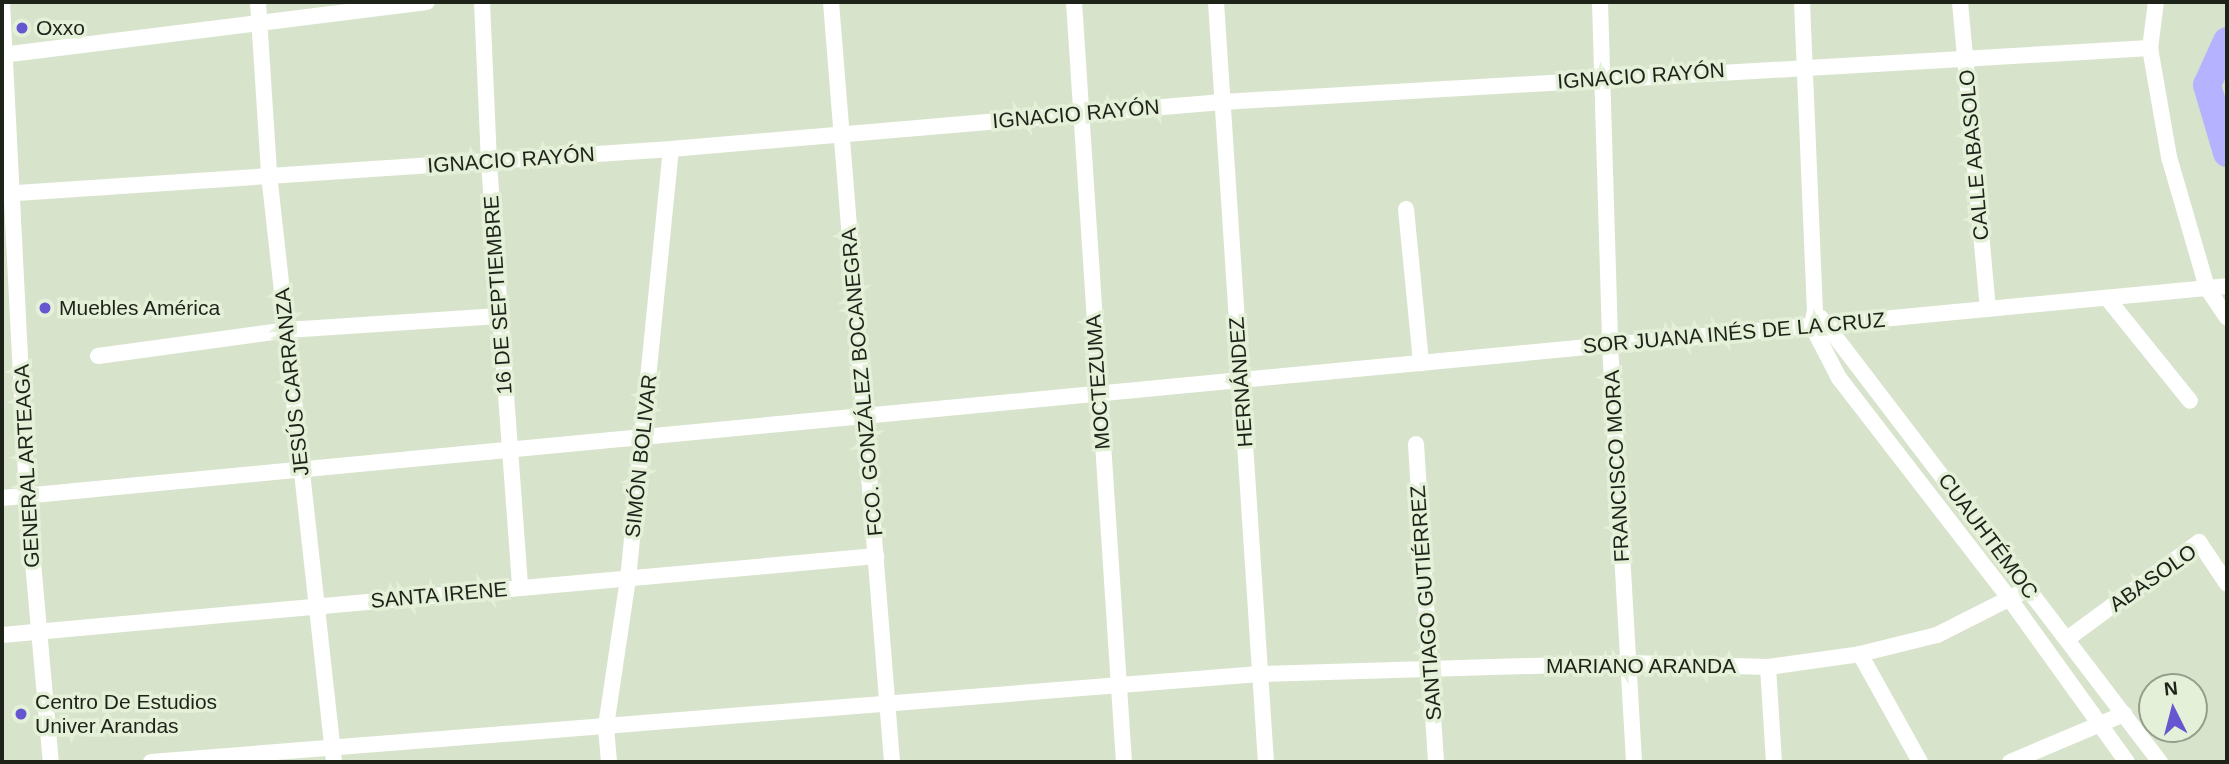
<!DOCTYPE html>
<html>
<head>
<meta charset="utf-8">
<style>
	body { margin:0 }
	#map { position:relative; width:2229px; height:764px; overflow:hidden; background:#d8e3cb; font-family:Helvetica,sans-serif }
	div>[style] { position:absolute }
	.river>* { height:28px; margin:-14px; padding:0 14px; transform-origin:14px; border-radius:14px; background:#b5b3ff }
	.minor>* { height:16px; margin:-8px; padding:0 8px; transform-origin:8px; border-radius:8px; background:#fff }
	.dots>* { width:19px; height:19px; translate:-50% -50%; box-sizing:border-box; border:4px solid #e5f0d8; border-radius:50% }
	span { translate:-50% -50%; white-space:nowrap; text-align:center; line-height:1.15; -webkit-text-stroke:7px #e5f0d8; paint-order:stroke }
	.poi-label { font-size:21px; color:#1e231a }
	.left { translate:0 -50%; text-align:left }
	.street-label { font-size:21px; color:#1e231a }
	.frame { position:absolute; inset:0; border:4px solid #1e231a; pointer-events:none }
	.north { position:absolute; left:2138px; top:673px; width:70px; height:70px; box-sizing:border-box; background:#e5f0d8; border:2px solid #959e8c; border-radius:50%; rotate:354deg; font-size:19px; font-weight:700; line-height:28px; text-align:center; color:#1e231a }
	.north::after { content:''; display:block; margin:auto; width:24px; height:32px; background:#6656cf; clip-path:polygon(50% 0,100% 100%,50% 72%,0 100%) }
</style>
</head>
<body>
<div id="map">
	<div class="river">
		<div style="left:2227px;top:41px;width:48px;rotate:114.4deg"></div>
		<div style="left:2207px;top:85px;width:71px;rotate:73.6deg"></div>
	</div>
	<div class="minor">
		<div style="left:2px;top:2px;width:494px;rotate:87.1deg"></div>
		<div style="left:27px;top:495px;width:268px;rotate:84.9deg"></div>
		<div style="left:258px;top:2px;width:172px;rotate:86.3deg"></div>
		<div style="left:269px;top:174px;width:592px;rotate:83.69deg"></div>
		<div style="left:482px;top:2px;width:161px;rotate:87.5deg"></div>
		<div style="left:489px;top:163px;width:426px;rotate:85.8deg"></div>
		<div style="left:831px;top:2px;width:762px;rotate:85.41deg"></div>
		<div style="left:1074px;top:2px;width:762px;rotate:86.24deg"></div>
		<div style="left:1216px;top:2px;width:762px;rotate:86.24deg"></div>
		<div style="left:1600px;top:2px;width:343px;rotate:88.3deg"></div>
		<div style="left:1610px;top:345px;width:418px;rotate:86.7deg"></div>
		<div style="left:1802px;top:2px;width:308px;rotate:87.6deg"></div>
		<div style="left:1815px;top:310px;width:16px;rotate:101deg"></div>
		<div style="left:1812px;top:326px;width:59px;rotate:62.6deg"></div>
		<div style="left:1839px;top:378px;width:278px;rotate:52.3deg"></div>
		<div style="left:2009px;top:598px;width:202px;rotate:54.3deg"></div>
		<div style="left:1960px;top:2px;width:308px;rotate:84.8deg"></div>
		<div style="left:2156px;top:2px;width:46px;rotate:97.4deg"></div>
		<div style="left:2150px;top:48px;width:111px;rotate:80.1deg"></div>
		<div style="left:2169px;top:157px;width:136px;rotate:73.8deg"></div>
		<div style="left:2207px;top:288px;width:36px;rotate:56deg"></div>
		<div style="left:2px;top:55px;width:428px;rotate:-7.1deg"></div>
		<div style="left:2px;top:194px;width:671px;rotate:-3.85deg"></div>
		<div style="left:671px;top:149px;width:553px;rotate:-4.88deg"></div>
		<div style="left:1222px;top:102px;width:930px;rotate:-3.33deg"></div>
		<div style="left:1406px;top:209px;width:155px;rotate:84.4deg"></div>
		<div style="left:2107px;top:298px;width:132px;rotate:51.1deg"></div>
		<div style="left:1821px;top:318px;width:559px;rotate:52.64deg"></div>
		<div style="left:98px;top:356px;width:191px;rotate:-7.8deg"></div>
		<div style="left:287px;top:330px;width:212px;rotate:-3.8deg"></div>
		<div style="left:1416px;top:444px;width:319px;rotate:86.4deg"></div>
		<div style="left:2px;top:498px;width:2235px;rotate:-5.44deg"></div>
		<div style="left:2px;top:635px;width:878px;rotate:-5.16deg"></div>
		<div style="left:2067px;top:639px;width:164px;rotate:-36.3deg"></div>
		<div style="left:2199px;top:542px;width:50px;rotate:56.3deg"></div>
		<div style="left:1860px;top:654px;width:124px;rotate:60.9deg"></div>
		<div style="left:1768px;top:667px;width:95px;rotate:86.4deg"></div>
		<div style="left:151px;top:762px;width:1112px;rotate:-4.54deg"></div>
		<div style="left:1260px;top:674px;width:369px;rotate:-1.7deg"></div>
		<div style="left:1629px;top:663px;width:139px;rotate:1.6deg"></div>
		<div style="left:1768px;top:667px;width:93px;rotate:-8deg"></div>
		<div style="left:1860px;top:654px;width:79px;rotate:-13.9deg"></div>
		<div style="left:1937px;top:635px;width:102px;rotate:-26.8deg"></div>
		<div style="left:609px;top:762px;width:36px;rotate:-95deg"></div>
		<div style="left:606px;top:726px;width:149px;rotate:-81.5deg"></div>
		<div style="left:628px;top:579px;width:432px;rotate:-84.3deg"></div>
		<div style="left:2010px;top:762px;width:124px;rotate:-22.8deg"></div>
	</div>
	<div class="dots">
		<div style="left:22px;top:28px;background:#6656cf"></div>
		<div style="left:45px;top:308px;background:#6656cf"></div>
		<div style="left:21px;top:714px;background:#6656cf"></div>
	</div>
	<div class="poi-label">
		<span class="left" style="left:36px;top:28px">Oxxo</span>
		<span class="left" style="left:59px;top:308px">Muebles América</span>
		<span class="left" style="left:35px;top:714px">Centro De Estudios<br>Univer Arandas</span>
	</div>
	<div class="street-label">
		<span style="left:1641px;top:76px;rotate:-4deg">IGNACIO RAYÓN</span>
		<span style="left:1076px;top:114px;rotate:-5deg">IGNACIO RAYÓN</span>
		<span style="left:1974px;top:155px;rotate:-95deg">CALLE ABASOLO</span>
		<span style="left:511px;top:160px;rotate:-4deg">IGNACIO RAYÓN</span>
		<span style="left:498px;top:295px;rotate:-94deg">16 DE SEPTIEMBRE</span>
		<span style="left:1734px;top:333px;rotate:-5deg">SOR JUANA INÉS DE LA CRUZ</span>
		<span style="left:292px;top:382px;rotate:-96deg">JESÚS CARRANZA</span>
		<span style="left:862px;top:382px;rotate:-95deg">FCO. GONZÁLEZ BOCANEGRA</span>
		<span style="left:1098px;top:382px;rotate:-94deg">MOCTEZUMA</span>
		<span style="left:1241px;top:382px;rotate:-94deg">HERNÁNDEZ</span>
		<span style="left:641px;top:456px;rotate:-84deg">SIMÓN BOLIVAR</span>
		<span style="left:27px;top:466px;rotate:-93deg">GENERAL ARTEAGA</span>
		<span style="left:1617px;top:466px;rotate:-93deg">FRANCISCO MORA</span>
		<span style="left:1988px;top:536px;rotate:53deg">CUAUHTÉMOC</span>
		<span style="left:2153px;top:578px;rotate:-35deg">ABASOLO</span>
		<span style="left:439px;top:595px;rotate:-5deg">SANTA IRENE</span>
		<span style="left:1426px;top:603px;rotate:-94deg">SANTIAGO GUTIÉRREZ</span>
		<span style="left:1641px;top:666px">MARIANO ARANDA</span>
	</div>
	<div class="frame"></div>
	<div class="north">N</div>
</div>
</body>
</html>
